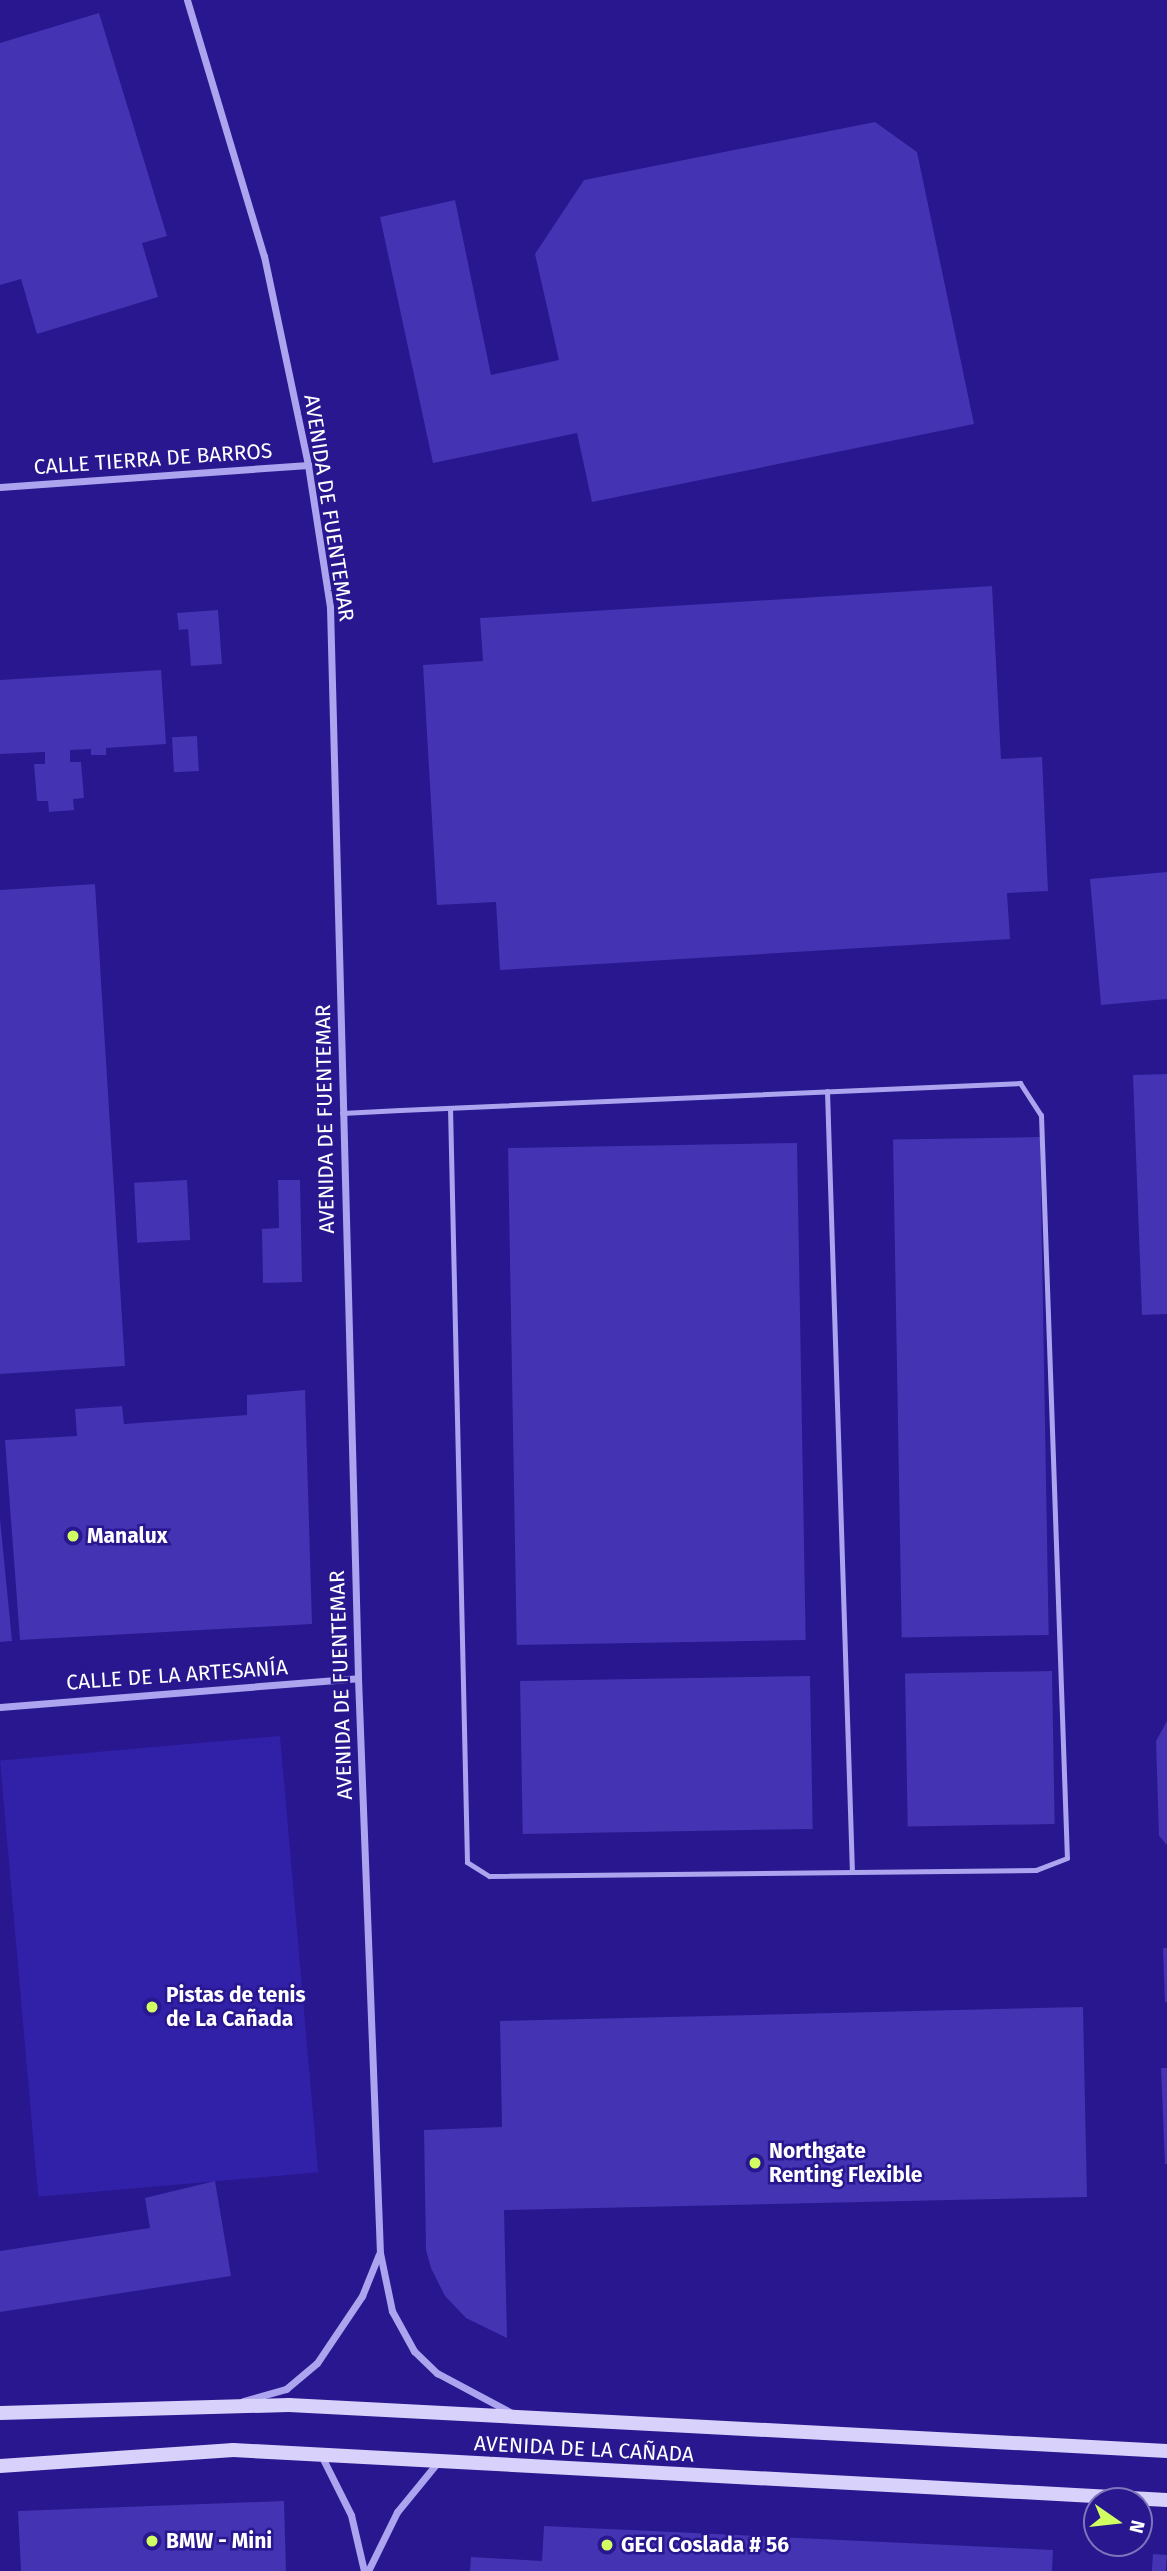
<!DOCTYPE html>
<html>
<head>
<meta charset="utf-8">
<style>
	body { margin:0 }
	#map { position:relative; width:1167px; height:2571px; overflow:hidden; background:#28178e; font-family:"Fira Sans",sans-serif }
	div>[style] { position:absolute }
	.green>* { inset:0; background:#3120a8; transform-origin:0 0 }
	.building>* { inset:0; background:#4433b2; transform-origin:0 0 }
	.lane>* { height:5px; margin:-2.5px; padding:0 2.5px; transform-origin:2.5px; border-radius:2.5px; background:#ada4ef }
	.street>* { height:7px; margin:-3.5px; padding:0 3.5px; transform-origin:3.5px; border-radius:3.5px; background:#ada4ef }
	.secondary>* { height:14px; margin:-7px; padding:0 7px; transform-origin:7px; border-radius:7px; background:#d7d1fb }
	.dots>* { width:19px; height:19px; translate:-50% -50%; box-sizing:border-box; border:4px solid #28178e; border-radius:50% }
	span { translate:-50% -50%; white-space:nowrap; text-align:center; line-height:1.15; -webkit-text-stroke:5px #28178e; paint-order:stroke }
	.street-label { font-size:21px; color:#fff }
	.poi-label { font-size:21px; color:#fff; font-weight:700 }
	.left { translate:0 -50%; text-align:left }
	.north { position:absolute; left:1083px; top:2487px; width:70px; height:70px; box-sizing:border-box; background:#28178e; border:2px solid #7e74bb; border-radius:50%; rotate:104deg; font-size:19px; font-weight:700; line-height:28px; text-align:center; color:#fff }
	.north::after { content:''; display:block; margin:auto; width:24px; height:32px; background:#d1ff62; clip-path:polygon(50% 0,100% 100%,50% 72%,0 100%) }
</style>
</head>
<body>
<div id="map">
	<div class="green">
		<div style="left:280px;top:1736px;width:438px;height:281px;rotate:85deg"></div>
	</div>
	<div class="building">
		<div style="clip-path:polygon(99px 13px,167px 236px,142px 243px,158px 297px,37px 334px,21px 279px,0 285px,0 43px)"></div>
		<div style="clip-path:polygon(875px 122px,917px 152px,974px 424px,592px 502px,577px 433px,433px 463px,380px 217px,455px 200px,491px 375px,559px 360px,535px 254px,584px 180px)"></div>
		<div style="clip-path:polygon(992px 586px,1001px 759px,1042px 757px,1048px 891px,1007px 893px,1010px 939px,500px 970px,496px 902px,437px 905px,423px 665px,483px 661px,480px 618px)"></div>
		<div style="clip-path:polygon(218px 610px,222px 664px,191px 666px,188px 629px,179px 630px,177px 613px)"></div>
		<div style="clip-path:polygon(161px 670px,166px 744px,106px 748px,106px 755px,91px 755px,91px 749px,70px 750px,70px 762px,81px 762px,84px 798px,73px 799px,74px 810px,49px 812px,48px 801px,37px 801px,34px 764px,45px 764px,45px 752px,0 754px,0 680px)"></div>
		<div style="left:197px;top:736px;width:35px;height:25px;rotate:87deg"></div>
		<div style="clip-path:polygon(1167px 872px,1167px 999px,1101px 1005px,1090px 879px)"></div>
		<div style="clip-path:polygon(95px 884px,125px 1366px,0 1374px,0 890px)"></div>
		<div style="clip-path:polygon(1167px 1074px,1167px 1314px,1142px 1315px,1133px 1075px)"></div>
		<div style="left:1040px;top:1137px;width:498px;height:147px;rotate:89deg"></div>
		<div style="left:797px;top:1143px;width:497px;height:289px;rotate:89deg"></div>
		<div style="left:187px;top:1180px;width:60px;height:53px;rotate:87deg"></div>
		<div style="clip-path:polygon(278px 1180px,300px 1180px,302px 1282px,263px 1283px,262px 1229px,279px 1228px)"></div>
		<div style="clip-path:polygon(305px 1390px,312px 1624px,20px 1640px,5px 1440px,77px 1436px,75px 1409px,122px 1406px,124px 1424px,247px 1415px,247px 1395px)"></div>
		<div style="clip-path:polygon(0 1519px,12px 1641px,0 1642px)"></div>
		<div style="left:1052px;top:1671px;width:153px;height:147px;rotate:89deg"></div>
		<div style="left:810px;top:1676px;width:153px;height:290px;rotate:89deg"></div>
		<div style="clip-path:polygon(1167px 1721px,1167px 1845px,1159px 1836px,1156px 1741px)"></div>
		<div style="clip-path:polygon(1163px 1948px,1167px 1948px,1167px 2002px,1165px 2002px)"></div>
		<div style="clip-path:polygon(1083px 2007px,1087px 2197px,504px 2210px,507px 2338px,466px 2318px,445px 2296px,431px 2268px,426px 2250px,424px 2130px,502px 2127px,500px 2021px)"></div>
		<div style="clip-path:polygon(1161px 2068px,1167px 2068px,1167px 2164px,1165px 2164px)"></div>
		<div style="clip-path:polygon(215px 2181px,231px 2276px,0 2312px,0 2251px,150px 2228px,145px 2198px)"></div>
		<div style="clip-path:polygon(284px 2501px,286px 2571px,21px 2571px,18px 2511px)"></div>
		<div style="clip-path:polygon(544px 2526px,1053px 2550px,1052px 2571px,470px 2571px,471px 2557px,542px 2561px)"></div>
		<div style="left:1153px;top:2554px;width:14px;height:17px;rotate:4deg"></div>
	</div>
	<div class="lane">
		<div style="left:827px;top:1091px;width:781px;rotate:88.17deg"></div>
		<div style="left:342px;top:1113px;width:58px;rotate:-3deg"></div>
		<div style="left:400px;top:1110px;width:621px;rotate:-2.49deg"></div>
		<div style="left:1020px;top:1083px;width:38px;rotate:57deg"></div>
		<div style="left:1041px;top:1115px;width:743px;rotate:88deg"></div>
		<div style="left:1067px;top:1858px;width:33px;rotate:159deg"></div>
		<div style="left:1036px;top:1870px;width:547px;rotate:179.37deg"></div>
		<div style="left:489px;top:1876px;width:26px;rotate:-148deg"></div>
		<div style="left:467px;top:1862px;width:754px;rotate:-91.29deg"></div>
	</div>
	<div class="street">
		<div style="left:187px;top:0;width:267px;rotate:73.3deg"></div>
		<div style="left:264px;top:256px;width:214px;rotate:78.1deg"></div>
		<div style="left:308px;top:465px;width:144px;rotate:81.2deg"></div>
		<div style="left:330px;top:607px;width:1071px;rotate:88.5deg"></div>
		<div style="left:358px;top:1678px;width:575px;rotate:87.81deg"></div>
		<div style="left:380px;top:2253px;width:59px;rotate:78.3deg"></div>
		<div style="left:392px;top:2311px;width:46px;rotate:61.2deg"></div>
		<div style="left:414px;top:2351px;width:32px;rotate:44deg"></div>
		<div style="left:437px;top:2373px;width:85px;rotate:28.1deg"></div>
		<div style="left:0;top:487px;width:309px;rotate:-4.1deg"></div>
		<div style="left:0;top:1707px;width:359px;rotate:-4.6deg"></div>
		<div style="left:243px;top:2401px;width:45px;rotate:-15.6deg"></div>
		<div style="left:286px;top:2389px;width:40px;rotate:-40deg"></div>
		<div style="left:317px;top:2363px;width:81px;rotate:-56.1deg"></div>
		<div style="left:362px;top:2296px;width:45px;rotate:-68deg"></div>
		<div style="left:322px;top:2457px;width:65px;rotate:63.4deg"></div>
		<div style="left:351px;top:2515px;width:57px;rotate:76.9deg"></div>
		<div style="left:368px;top:2571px;width:66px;rotate:-63.8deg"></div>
		<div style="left:397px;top:2512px;width:63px;rotate:-50.8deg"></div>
	</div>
	<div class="secondary">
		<div style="left:0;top:2413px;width:289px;rotate:-1.6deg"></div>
		<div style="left:289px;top:2405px;width:879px;rotate:3deg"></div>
		<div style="left:0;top:2466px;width:234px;rotate:-3.9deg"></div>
		<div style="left:233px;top:2450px;width:935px;rotate:3.06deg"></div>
	</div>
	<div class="dots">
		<div style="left:73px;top:1536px;background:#d1ff62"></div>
		<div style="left:152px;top:2007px;background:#d1ff62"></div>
		<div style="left:755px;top:2163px;background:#d1ff62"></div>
		<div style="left:152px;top:2541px;background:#d1ff62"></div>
		<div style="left:607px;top:2545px;background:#d1ff62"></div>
	</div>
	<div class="street-label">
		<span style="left:153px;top:459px;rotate:-4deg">CALLE TIERRA DE BARROS</span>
		<span style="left:329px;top:508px;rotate:81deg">AVENIDA DE FUENTEMAR</span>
		<span style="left:325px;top:1119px;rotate:-91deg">AVENIDA DE FUENTEMAR</span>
		<span style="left:177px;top:1675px;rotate:-4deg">CALLE DE LA ARTESANÍA</span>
		<span style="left:341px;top:1685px;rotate:-92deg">AVENIDA DE FUENTEMAR</span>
		<span style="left:584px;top:2449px;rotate:3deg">AVENIDA DE LA CAÑADA</span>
	</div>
	<div class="poi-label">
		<span class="left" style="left:87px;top:1536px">Manalux</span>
		<span class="left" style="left:166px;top:2007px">Pistas de tenis<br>de La Cañada</span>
		<span class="left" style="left:769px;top:2163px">Northgate<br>Renting Flexible</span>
		<span class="left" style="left:166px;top:2541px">BMW - Mini</span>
		<span class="left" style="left:621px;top:2545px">GECI Coslada # 56</span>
	</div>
	<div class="north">N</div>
</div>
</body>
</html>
